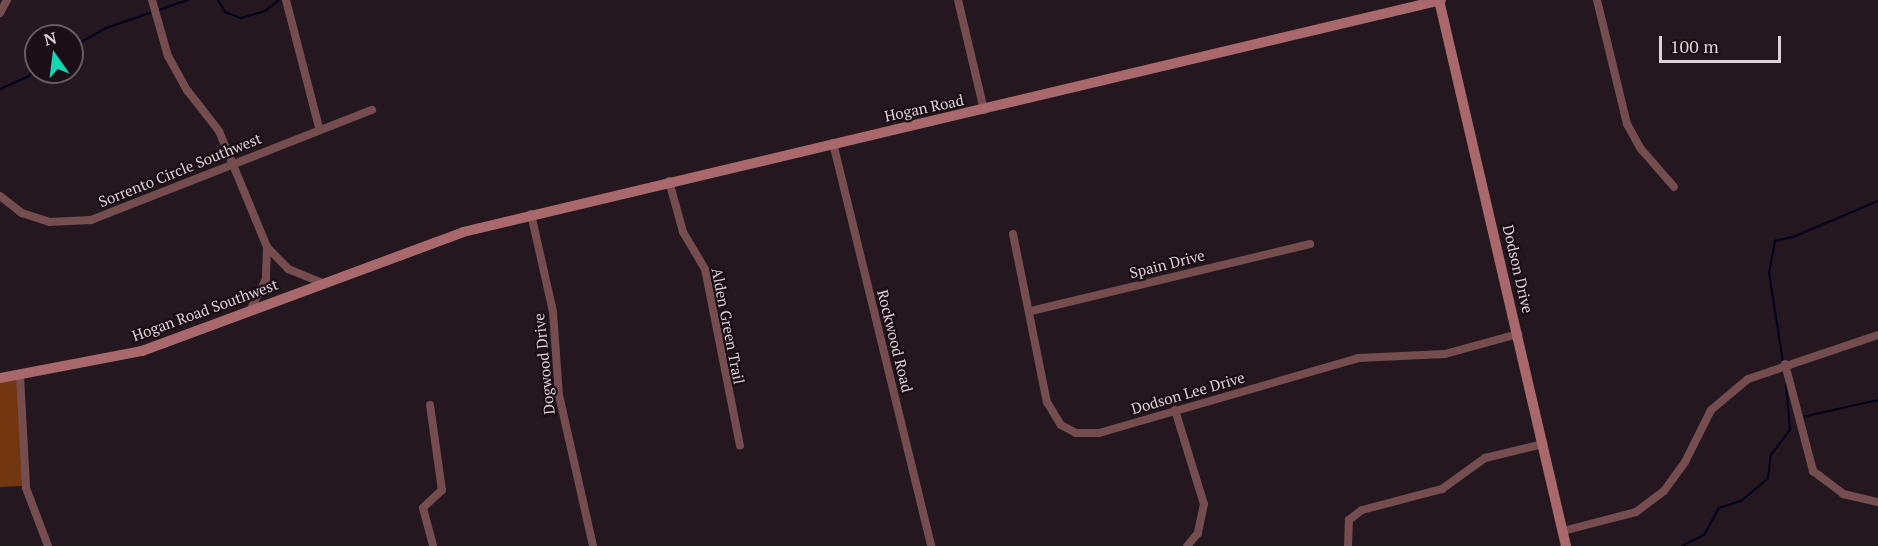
<!DOCTYPE html>
<html>
<head>
<meta charset="utf-8">
<style>
	body { margin:0 }
	#map { position:relative; width:1878px; height:546px; overflow:hidden; background:#24171f; font-family:"PT Serif",serif }
	div>[style] { position:absolute }
	.forest>* { inset:0; background:#723710 }
	.stream>* { height:2px; margin:-1px; padding:0 1px; transform-origin:1px; border-radius:1px; background:#02001d }
	.street>* { height:8px; margin:-4px; padding:0 4px; transform-origin:4px; border-radius:4px; background:#754d4f }
	.secondary>* { height:10px; margin:-5px; padding:0 5px; transform-origin:5px; border-radius:5px; background:#a8686c }
	span { translate:-50% -50%; white-space:nowrap; text-align:center; line-height:1.15; -webkit-text-stroke:4.5px #1b0e16; paint-order:stroke }
	.street-label { font-size:15px; color:#dcd2d8 }
	.north { position:absolute; left:24px; top:24px; width:60px; height:60px; box-sizing:border-box; background:#1b0e16; border:2px solid #685c64; border-radius:50%; rotate:346deg; font-size:16px; font-weight:700; line-height:24px; text-align:center; color:#dcd2d8 }
	.north::after { content:''; display:block; margin:auto; width:21px; height:27px; background:#15d5b3; clip-path:polygon(50% 0,100% 100%,50% 72%,0 100%) }
	.scale { position:absolute; left:1659px; top:36px; width:122px; height:27px; box-sizing:border-box; border:3px solid #dcd2d8; border-top:0; padding-left:8px; font-size:18px; line-height:21px; white-space:nowrap; color:#dcd2d8; -webkit-text-stroke:4px #1b0e16; paint-order:stroke }
</style>
</head>
<body>
<div id="map">
	<div class="forest">
		<div style="clip-path:polygon(18px 377px,23px 486px,0 487px,0 378px)"></div>
	</div>
	<div class="stream">
		<div style="left:218px;top:0;width:14px;rotate:60deg"></div>
		<div style="left:225px;top:12px;width:17px;rotate:21deg"></div>
		<div style="left:241px;top:18px;width:25px;rotate:-16deg"></div>
		<div style="left:265px;top:11px;width:18px;rotate:-38deg"></div>
		<div style="left:72px;top:47px;width:39px;rotate:-29deg"></div>
		<div style="left:106px;top:28px;width:87px;rotate:-18.9deg"></div>
		<div style="left:0;top:89px;width:32px;rotate:-24deg"></div>
		<div style="left:29px;top:76px;width:11px;rotate:-52deg"></div>
		<div style="left:1783px;top:362px;width:90px;rotate:-98.9deg"></div>
		<div style="left:1769px;top:273px;width:33px;rotate:-79deg"></div>
		<div style="left:1775px;top:241px;width:18px;rotate:-13deg"></div>
		<div style="left:1793px;top:237px;width:92px;rotate:-23deg"></div>
		<div style="left:1802px;top:417px;width:78px;rotate:-12.6deg"></div>
		<div style="left:1682px;top:546px;width:25px;rotate:-27deg"></div>
		<div style="left:1704px;top:535px;width:31px;rotate:-61deg"></div>
		<div style="left:1719px;top:508px;width:23px;rotate:-18deg"></div>
		<div style="left:1741px;top:501px;width:35px;rotate:-40deg"></div>
		<div style="left:1768px;top:478px;width:23px;rotate:-83deg"></div>
		<div style="left:1771px;top:455px;width:31px;rotate:-53deg"></div>
		<div style="left:1790px;top:430px;width:45px;rotate:-95.1deg"></div>
	</div>
	<div class="street">
		<div style="left:152px;top:0;width:58px;rotate:74.1deg"></div>
		<div style="left:168px;top:56px;width:39px;rotate:61deg"></div>
		<div style="left:187px;top:90px;width:52px;rotate:52deg"></div>
		<div style="left:219px;top:131px;width:126px;rotate:67.5deg"></div>
		<div style="left:267px;top:247px;width:32px;rotate:92deg"></div>
		<div style="left:266px;top:279px;width:37px;rotate:117deg"></div>
		<div style="left:286px;top:0;width:132px;rotate:75.5deg"></div>
		<div style="left:958px;top:0;width:113px;rotate:76.7deg"></div>
		<div style="left:1597px;top:0;width:128px;rotate:76.4deg"></div>
		<div style="left:1627px;top:124px;width:29px;rotate:61deg"></div>
		<div style="left:1641px;top:149px;width:50px;rotate:49deg"></div>
		<div style="left:0;top:13px;width:15px;rotate:-62deg"></div>
		<div style="left:833px;top:143px;width:415px;rotate:76.3deg"></div>
		<div style="left:669px;top:181px;width:53px;rotate:74.6deg"></div>
		<div style="left:683px;top:232px;width:43px;rotate:59.3deg"></div>
		<div style="left:705px;top:269px;width:180px;rotate:78.8deg"></div>
		<div style="left:0;top:196px;width:28px;rotate:38deg"></div>
		<div style="left:22px;top:213px;width:28px;rotate:18deg"></div>
		<div style="left:49px;top:222px;width:42px;rotate:-2.7deg"></div>
		<div style="left:91px;top:220px;width:302px;rotate:-21.4deg"></div>
		<div style="left:531px;top:214px;width:100px;rotate:77.3deg"></div>
		<div style="left:553px;top:312px;width:83px;rotate:85.9deg"></div>
		<div style="left:559px;top:395px;width:155px;rotate:77.3deg"></div>
		<div style="left:1013px;top:234px;width:171px;rotate:78.6deg"></div>
		<div style="left:1047px;top:402px;width:27px;rotate:59deg"></div>
		<div style="left:1061px;top:425px;width:17px;rotate:28deg"></div>
		<div style="left:1076px;top:433px;width:23px"></div>
		<div style="left:1099px;top:433px;width:270px;rotate:-16.1deg"></div>
		<div style="left:1358px;top:358px;width:87px;rotate:-2.6deg"></div>
		<div style="left:1445px;top:354px;width:76px;rotate:-15.3deg"></div>
		<div style="left:267px;top:247px;width:30px;rotate:46deg"></div>
		<div style="left:288px;top:269px;width:37px;rotate:22deg"></div>
		<div style="left:1031px;top:311px;width:287px;rotate:-13.5deg"></div>
		<div style="left:1785px;top:364px;width:111px;rotate:75.3deg"></div>
		<div style="left:1813px;top:471px;width:38px;rotate:37deg"></div>
		<div style="left:1843px;top:494px;width:36px;rotate:13deg"></div>
		<div style="left:20px;top:376px;width:112px;rotate:86.9deg"></div>
		<div style="left:26px;top:488px;width:62px;rotate:69.2deg"></div>
		<div style="left:430px;top:405px;width:86px;rotate:82deg"></div>
		<div style="left:442px;top:490px;width:26px;rotate:137deg"></div>
		<div style="left:423px;top:508px;width:39px;rotate:75deg"></div>
		<div style="left:1175px;top:410px;width:98px;rotate:72.9deg"></div>
		<div style="left:1204px;top:504px;width:30px;rotate:102deg"></div>
		<div style="left:1198px;top:533px;width:17px;rotate:130deg"></div>
		<div style="left:1563px;top:531px;width:75px;rotate:-14.6deg"></div>
		<div style="left:1636px;top:512px;width:35px;rotate:-37deg"></div>
		<div style="left:1664px;top:491px;width:36px;rotate:-54deg"></div>
		<div style="left:1685px;top:462px;width:58px;rotate:-63.4deg"></div>
		<div style="left:1711px;top:410px;width:48px;rotate:-40deg"></div>
		<div style="left:1748px;top:379px;width:137px;rotate:-18.7deg"></div>
		<div style="left:1348px;top:546px;width:26px;rotate:-88deg"></div>
		<div style="left:1349px;top:520px;width:16px;rotate:-38deg"></div>
		<div style="left:1362px;top:510px;width:83px;rotate:-14.7deg"></div>
		<div style="left:1442px;top:489px;width:53px;rotate:-35.8deg"></div>
		<div style="left:1485px;top:458px;width:60px;rotate:-13.6deg"></div>
	</div>
	<div class="secondary">
		<div style="left:1439px;top:0;width:561px;rotate:76.91deg"></div>
		<div style="left:0;top:378px;width:145px;rotate:-10.8deg"></div>
		<div style="left:142px;top:351px;width:342px;rotate:-20.3deg"></div>
		<div style="left:463px;top:232px;width:1005px;rotate:-13.34deg"></div>
	</div>
	<div class="street-label">
		<span style="left:924px;top:108px;rotate:-12deg">Hogan Road</span>
		<span style="left:180px;top:170px;rotate:-22deg">Sorrento Circle Southwest</span>
		<span style="left:1167px;top:264px;rotate:-14deg">Spain Drive</span>
		<span style="left:1518px;top:269px;rotate:77deg">Dodson Drive</span>
		<span style="left:205px;top:310px;rotate:-20deg">Hogan Road Southwest</span>
		<span style="left:728px;top:326px;rotate:79deg">Alden Green Trail</span>
		<span style="left:895px;top:341px;rotate:76deg">Rockwood Road</span>
		<span style="left:544px;top:364px;rotate:-96deg">Dogwood Drive</span>
		<span style="left:1188px;top:393px;rotate:-16deg">Dodson Lee Drive</span>
	</div>
	<div class="north">N</div>
	<div class="scale">100 m</div>
</div>
</body>
</html>
